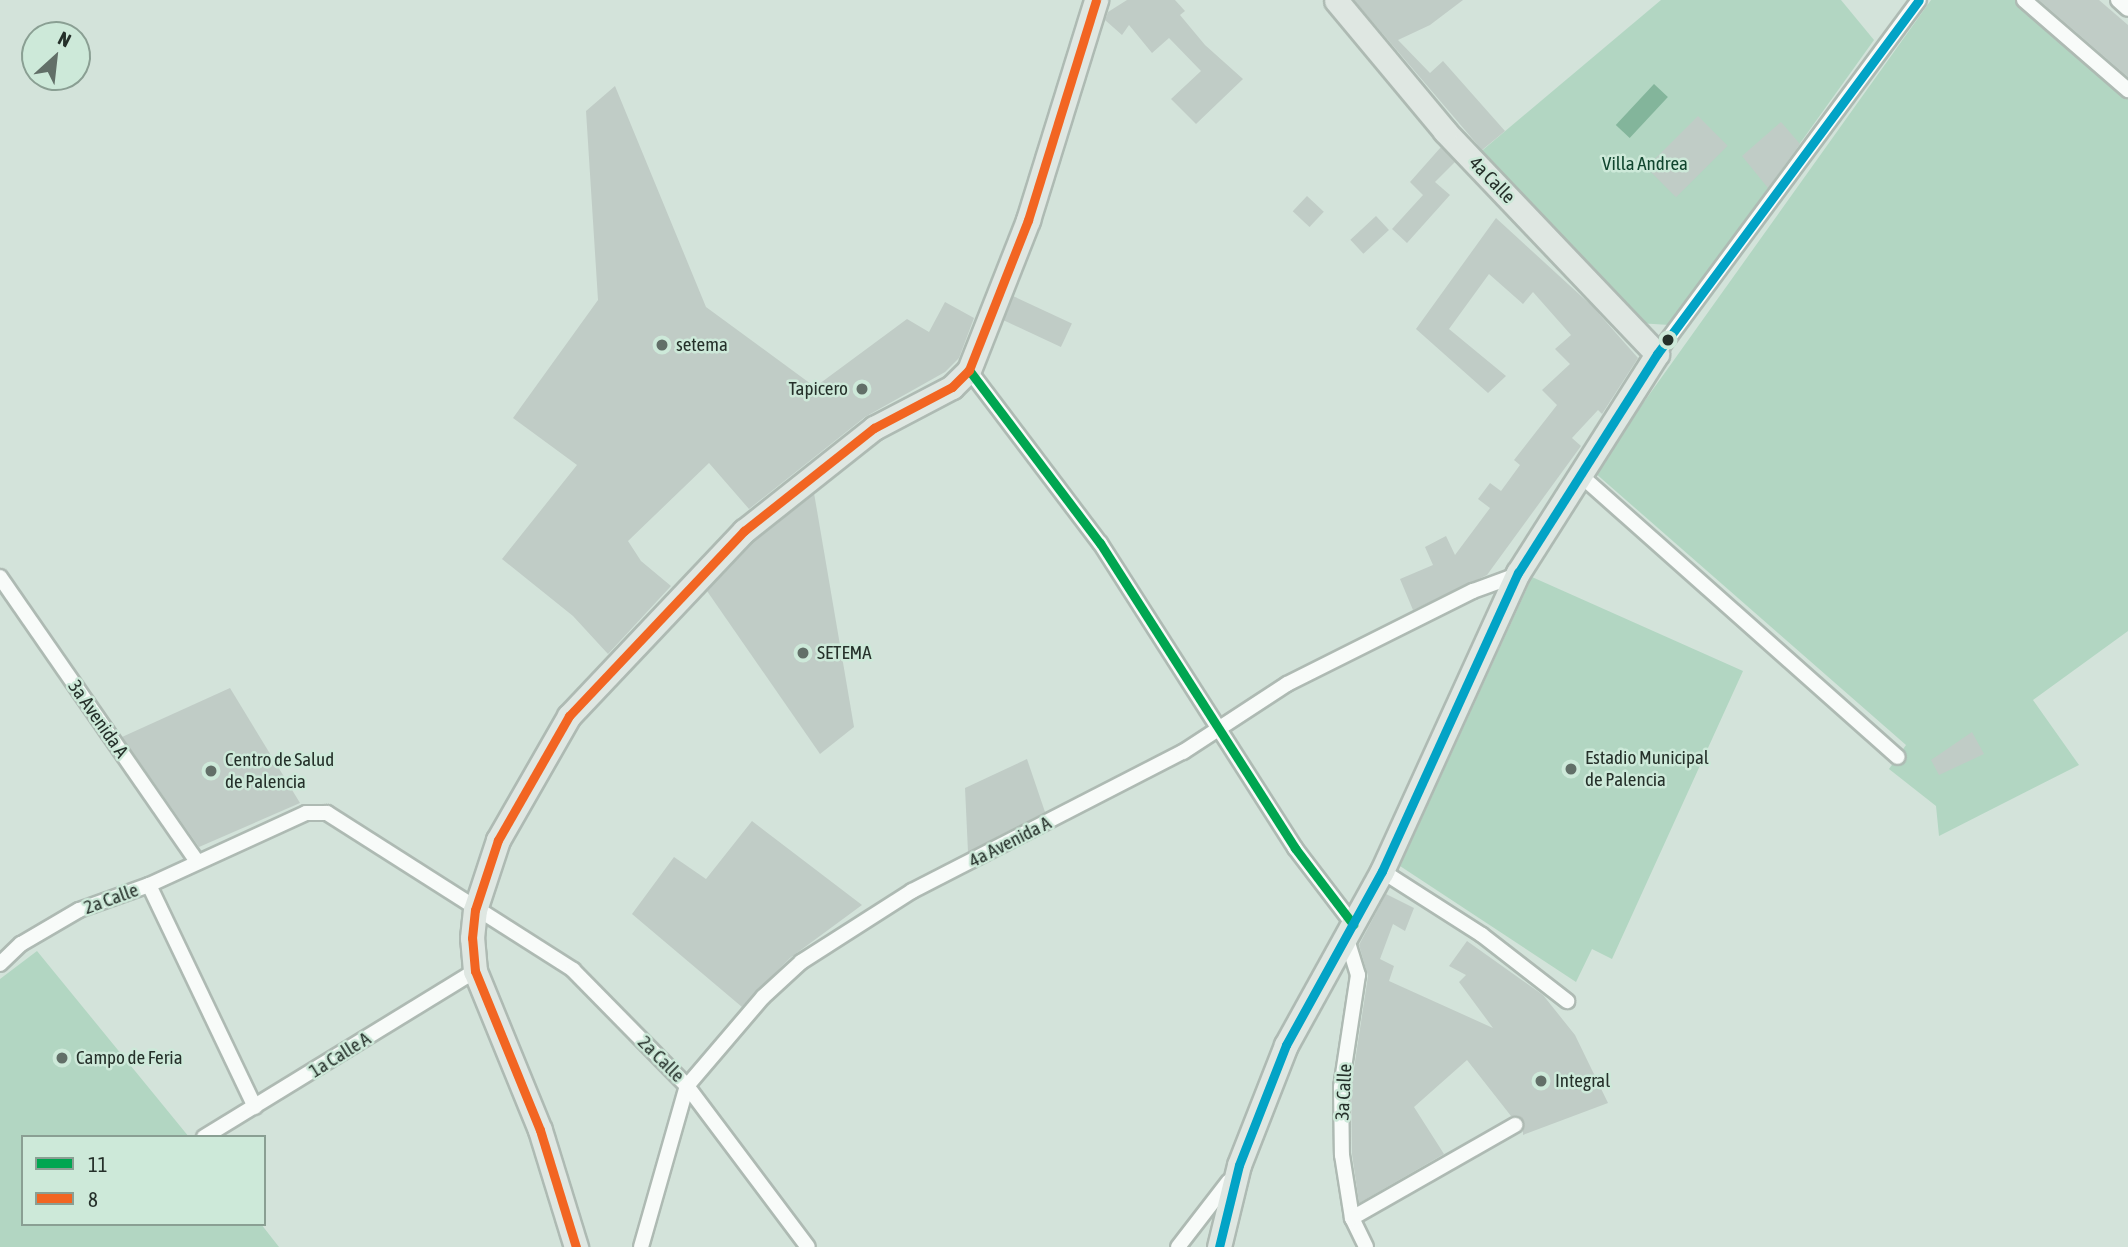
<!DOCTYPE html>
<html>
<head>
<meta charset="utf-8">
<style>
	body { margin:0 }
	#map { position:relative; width:2128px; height:1247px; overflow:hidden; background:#d3e3da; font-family:"Asap Condensed",sans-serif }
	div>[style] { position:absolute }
	.green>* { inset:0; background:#b2d6c2 }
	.water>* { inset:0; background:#83b59b; transform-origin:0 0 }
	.building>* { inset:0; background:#c0ccc6; transform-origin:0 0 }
	.roads { filter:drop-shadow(2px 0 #aebab3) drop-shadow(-2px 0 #aebab3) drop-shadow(0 2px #aebab3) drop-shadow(0 -2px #aebab3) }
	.minor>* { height:14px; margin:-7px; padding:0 7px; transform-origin:7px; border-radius:7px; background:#f8fbf9 }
	.primary>* { height:23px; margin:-11.5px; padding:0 11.5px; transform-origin:11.5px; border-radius:11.5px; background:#dfe7e2 }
	.bus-1>* { height:9px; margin:-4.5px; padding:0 4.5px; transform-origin:4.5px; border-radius:4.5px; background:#00a651 }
	.bus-2>* { height:9px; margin:-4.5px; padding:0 4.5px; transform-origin:4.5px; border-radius:4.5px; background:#f26522 }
	.bus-3>* { height:9px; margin:-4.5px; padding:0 4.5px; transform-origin:4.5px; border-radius:4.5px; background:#02a3c6 }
	.dots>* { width:19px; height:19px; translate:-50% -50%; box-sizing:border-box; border:4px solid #cde9d9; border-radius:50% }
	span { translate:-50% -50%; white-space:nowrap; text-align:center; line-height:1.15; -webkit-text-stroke:5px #cde9d9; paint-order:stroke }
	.park-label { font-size:19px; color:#10452e }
	.street-label { font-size:19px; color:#25302a }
	.poi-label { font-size:19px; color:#25302a }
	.left { translate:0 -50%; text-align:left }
	.right { translate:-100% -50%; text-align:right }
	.legend { position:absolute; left:21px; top:1135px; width:245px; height:91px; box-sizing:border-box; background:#cde9d9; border:2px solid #8a9f93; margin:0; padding:9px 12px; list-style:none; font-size:21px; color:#25302a }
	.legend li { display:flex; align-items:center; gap:14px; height:35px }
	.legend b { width:35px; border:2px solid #8a9f93 }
	.north { position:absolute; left:21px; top:21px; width:70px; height:70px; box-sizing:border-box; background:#cde9d9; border:2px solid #8a9f93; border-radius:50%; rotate:27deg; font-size:19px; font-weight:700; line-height:28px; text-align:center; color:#25302a }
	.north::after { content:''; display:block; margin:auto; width:24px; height:32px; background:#626f68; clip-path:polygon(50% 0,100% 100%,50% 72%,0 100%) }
</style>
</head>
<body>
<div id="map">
	<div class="green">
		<div style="clip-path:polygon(1661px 0,1841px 0,1874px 40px,1670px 325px,1637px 323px,1478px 154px)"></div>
		<div style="clip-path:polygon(1931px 0,2020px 0,2128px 94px,2128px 631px,2033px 700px,2079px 765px,1939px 836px,1936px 806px,1889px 769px,1906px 745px,1594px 472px)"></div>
		<div style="clip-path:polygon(1532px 577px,1743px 671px,1612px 959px,1592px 949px,1576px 982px,1400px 866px)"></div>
		<div style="clip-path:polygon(37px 951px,189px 1137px,23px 1137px,23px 1224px,261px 1224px,279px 1247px,0 1247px,0 979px)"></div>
	</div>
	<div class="water">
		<div style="left:1654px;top:84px;width:19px;height:56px;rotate:43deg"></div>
	</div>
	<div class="building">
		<div style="clip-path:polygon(1127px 0,1175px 0,1185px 11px,1180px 15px,1205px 45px,1243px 79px,1196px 124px,1171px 99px,1201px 71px,1169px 38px,1152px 53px,1129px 25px,1122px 35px,1105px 20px,1108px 12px)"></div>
		<div style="clip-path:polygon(1354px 0,1463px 0,1430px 25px,1398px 40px,1430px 73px,1443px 61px,1505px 131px,1482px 150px)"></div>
		<div style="clip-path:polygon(2039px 0,2099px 0,2128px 25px,2128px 77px)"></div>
		<div style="clip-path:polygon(615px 86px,706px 307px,815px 387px,907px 319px,929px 332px,945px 302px,974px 318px,959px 358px,945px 372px,865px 417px,749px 509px,709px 463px,628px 541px,641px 561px,671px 586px,608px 654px,573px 616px,502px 559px,577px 465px,513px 418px,598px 300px,586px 111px)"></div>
		<div style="left:1698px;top:116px;width:42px;height:73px;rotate:45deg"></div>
		<div style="clip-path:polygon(1781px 122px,1800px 144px,1768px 188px,1742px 156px)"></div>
		<div style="clip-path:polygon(1441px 147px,1455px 162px,1435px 182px,1450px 195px,1407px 243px,1392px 229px,1423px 195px,1410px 182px)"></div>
		<div style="left:1307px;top:196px;width:23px;height:21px;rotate:43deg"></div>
		<div style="left:1376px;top:216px;width:19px;height:35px;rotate:47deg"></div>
		<div style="clip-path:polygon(1496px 218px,1592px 306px,1638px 358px,1602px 414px,1598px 410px,1572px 438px,1581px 446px,1487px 575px,1413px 610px,1400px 579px,1433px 565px,1425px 547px,1446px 536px,1455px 555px,1490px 508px,1478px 499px,1490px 483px,1501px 491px,1520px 465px,1514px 460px,1557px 405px,1542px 390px,1570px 364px,1555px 349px,1571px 335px,1533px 292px,1523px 304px,1489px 274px,1449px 329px,1506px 376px,1488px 393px,1416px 329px)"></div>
		<div style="left:1013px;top:296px;width:65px;height:26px;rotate:25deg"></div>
		<div style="clip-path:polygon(814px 493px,854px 727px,820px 754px,707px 591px,753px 541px)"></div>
		<div style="clip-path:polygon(230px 688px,300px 803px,199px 847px,122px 737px)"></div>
		<div style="clip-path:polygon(1972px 732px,1984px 754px,1939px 775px,1931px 760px)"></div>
		<div style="clip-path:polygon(1027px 759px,1045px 812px,968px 852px,965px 788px)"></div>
		<div style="clip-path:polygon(752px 821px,862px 905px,790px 958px,742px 1007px,632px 914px,674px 857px,706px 879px)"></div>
		<div style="clip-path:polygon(1386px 894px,1414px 908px,1405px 931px,1393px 924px,1380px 959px,1394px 966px,1389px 981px,1493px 1028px,1459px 982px,1466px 975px,1449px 966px,1467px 941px,1543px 995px,1575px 1035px,1608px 1103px,1523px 1135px,1523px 1120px,1511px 1116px,1467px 1060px,1414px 1107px,1444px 1154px,1359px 1203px,1352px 1154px,1351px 1088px,1368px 976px,1359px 945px)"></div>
	</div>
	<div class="roads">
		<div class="minor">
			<div style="left:2024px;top:0;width:138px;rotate:40.9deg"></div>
			<div style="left:2118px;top:0;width:13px;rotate:42deg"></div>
			<div style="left:1657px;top:354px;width:440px;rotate:-53.5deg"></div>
			<div style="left:969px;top:370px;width:217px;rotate:52.9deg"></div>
			<div style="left:1100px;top:543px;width:362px;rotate:57.4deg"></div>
			<div style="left:1295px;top:848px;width:96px;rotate:52.7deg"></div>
			<div style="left:1579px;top:474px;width:426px;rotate:41.6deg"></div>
			<div style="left:0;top:577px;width:346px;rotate:55.3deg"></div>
			<div style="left:1382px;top:871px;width:119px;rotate:32.6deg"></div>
			<div style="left:1482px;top:935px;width:108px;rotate:37.8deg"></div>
			<div style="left:149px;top:885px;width:246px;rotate:64.5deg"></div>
			<div style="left:1346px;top:936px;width:41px;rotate:72.9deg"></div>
			<div style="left:1358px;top:975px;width:113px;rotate:98.6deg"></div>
			<div style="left:1341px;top:1087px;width:68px;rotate:89.2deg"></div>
			<div style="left:1342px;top:1155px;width:64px;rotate:81deg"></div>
			<div style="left:1352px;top:1218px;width:32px;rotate:64deg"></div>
			<div style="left:0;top:964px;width:29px;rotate:-44deg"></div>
			<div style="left:21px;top:944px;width:67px;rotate:-30.4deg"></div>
			<div style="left:79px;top:910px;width:74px;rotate:-19.7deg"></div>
			<div style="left:149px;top:885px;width:173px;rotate:-24.6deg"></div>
			<div style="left:306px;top:813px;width:21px"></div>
			<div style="left:327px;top:813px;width:292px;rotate:32.5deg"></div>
			<div style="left:573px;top:970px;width:163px;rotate:45.5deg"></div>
			<div style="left:687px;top:1086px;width:201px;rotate:53.1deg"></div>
			<div style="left:204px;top:1137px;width:318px;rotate:-31.5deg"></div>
			<div style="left:1352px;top:1218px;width:188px;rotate:-29.7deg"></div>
			<div style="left:641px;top:1247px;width:167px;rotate:-74.1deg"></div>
			<div style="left:687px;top:1086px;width:117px;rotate:-49.5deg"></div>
			<div style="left:763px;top:997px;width:52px;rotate:-42.6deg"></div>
			<div style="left:801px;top:962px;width:132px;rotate:-32.6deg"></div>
			<div style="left:912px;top:891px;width:305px;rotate:-27.2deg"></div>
			<div style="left:1183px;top:752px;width:124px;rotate:-33.2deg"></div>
			<div style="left:1287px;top:684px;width:208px;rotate:-26.6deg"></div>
			<div style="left:1473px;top:591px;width:44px;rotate:-20.1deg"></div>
			<div style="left:1178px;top:1247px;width:83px;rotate:-52.3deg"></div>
		</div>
		<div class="primary">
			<div style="left:576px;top:1247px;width:122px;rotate:-107.1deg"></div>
			<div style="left:540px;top:1130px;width:172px;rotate:-112.2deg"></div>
			<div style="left:475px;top:971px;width:33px;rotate:-95deg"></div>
			<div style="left:472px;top:938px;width:28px;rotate:-84deg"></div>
			<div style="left:475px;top:910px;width:74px;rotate:-71.8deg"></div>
			<div style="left:498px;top:840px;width:143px;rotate:-60.2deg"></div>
			<div style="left:569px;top:716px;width:255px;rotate:-46.6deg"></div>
			<div style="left:744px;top:531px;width:166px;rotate:-38.4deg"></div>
			<div style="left:874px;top:428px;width:88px;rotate:-27.7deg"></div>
			<div style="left:952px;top:387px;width:24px;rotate:-45deg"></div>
			<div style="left:969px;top:370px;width:161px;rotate:-68.5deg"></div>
			<div style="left:1028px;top:220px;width:230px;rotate:-72.8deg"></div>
			<div style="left:1219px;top:1247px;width:84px;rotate:-76.3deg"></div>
			<div style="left:1239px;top:1165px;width:129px;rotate:-68.6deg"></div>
			<div style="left:1286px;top:1045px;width:199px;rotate:-61.1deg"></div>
			<div style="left:1382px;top:871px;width:328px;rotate:-65.5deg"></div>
			<div style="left:1518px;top:573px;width:259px;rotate:-57.6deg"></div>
			<div style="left:1657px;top:354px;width:308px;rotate:-133.6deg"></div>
			<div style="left:1445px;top:131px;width:170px;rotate:-129.8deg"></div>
		</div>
	</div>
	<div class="bus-1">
		<div style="left:969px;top:370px;width:217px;rotate:52.9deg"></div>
		<div style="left:1100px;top:543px;width:362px;rotate:57.4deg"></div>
		<div style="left:1295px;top:848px;width:96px;rotate:52.7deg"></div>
	</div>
	<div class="bus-2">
		<div style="left:576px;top:1247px;width:122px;rotate:-107.1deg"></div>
		<div style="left:540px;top:1130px;width:172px;rotate:-112.2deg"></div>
		<div style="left:475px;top:971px;width:33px;rotate:-95deg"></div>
		<div style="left:472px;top:938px;width:28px;rotate:-84deg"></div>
		<div style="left:475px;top:910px;width:74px;rotate:-71.8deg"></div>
		<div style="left:498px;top:840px;width:143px;rotate:-60.2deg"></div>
		<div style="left:569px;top:716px;width:255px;rotate:-46.6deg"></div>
		<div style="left:744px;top:531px;width:166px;rotate:-38.4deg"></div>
		<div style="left:874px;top:428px;width:88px;rotate:-27.7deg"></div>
		<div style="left:952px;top:387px;width:24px;rotate:-45deg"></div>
		<div style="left:969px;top:370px;width:161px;rotate:-68.5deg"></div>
		<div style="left:1028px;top:220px;width:230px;rotate:-72.8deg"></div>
	</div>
	<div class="bus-3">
		<div style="left:1219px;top:1247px;width:84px;rotate:-76.3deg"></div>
		<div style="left:1239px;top:1165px;width:129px;rotate:-68.6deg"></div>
		<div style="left:1286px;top:1045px;width:199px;rotate:-61.1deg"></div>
		<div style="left:1382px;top:871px;width:328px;rotate:-65.5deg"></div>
		<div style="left:1518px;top:573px;width:259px;rotate:-57.6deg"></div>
		<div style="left:1657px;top:354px;width:440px;rotate:-53.5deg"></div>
	</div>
	<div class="dots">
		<div style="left:1668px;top:340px;background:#25302a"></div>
		<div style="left:662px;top:345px;background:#626f68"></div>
		<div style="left:862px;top:389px;background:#626f68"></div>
		<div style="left:803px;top:653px;background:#626f68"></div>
		<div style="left:1571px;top:769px;background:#626f68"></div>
		<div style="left:211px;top:771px;background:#626f68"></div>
		<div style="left:62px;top:1058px;background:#626f68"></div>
		<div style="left:1541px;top:1081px;background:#626f68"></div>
	</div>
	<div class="park-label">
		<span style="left:1645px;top:164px">Villa Andrea</span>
	</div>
	<div class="street-label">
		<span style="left:1492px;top:180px;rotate:46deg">4a Calle</span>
		<span style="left:98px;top:719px;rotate:55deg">3a Avenida A</span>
		<span style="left:1010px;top:842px;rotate:-27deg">4a Avenida A</span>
		<span style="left:111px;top:899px;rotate:-20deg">2a Calle</span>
		<span style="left:340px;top:1055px;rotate:-32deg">1a Calle A</span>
		<span style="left:661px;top:1059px;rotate:45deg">2a Calle</span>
		<span style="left:1344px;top:1092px;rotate:-87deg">3a Calle</span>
	</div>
	<div class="poi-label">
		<span class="left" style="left:676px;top:345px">setema</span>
		<span class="right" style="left:848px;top:389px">Tapicero</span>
		<span class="left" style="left:817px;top:653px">SETEMA</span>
		<span class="left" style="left:1585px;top:769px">Estadio Municipal<br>de Palencia</span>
		<span class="left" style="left:225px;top:771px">Centro de Salud<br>de Palencia</span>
		<span class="left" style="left:76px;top:1058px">Campo de Feria</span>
		<span class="left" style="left:1555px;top:1081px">Integral</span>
	</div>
	<ul class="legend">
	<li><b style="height:9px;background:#00a651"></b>11</li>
	<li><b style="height:9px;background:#f26522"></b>8</li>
	</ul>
	<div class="north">N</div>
</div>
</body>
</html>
